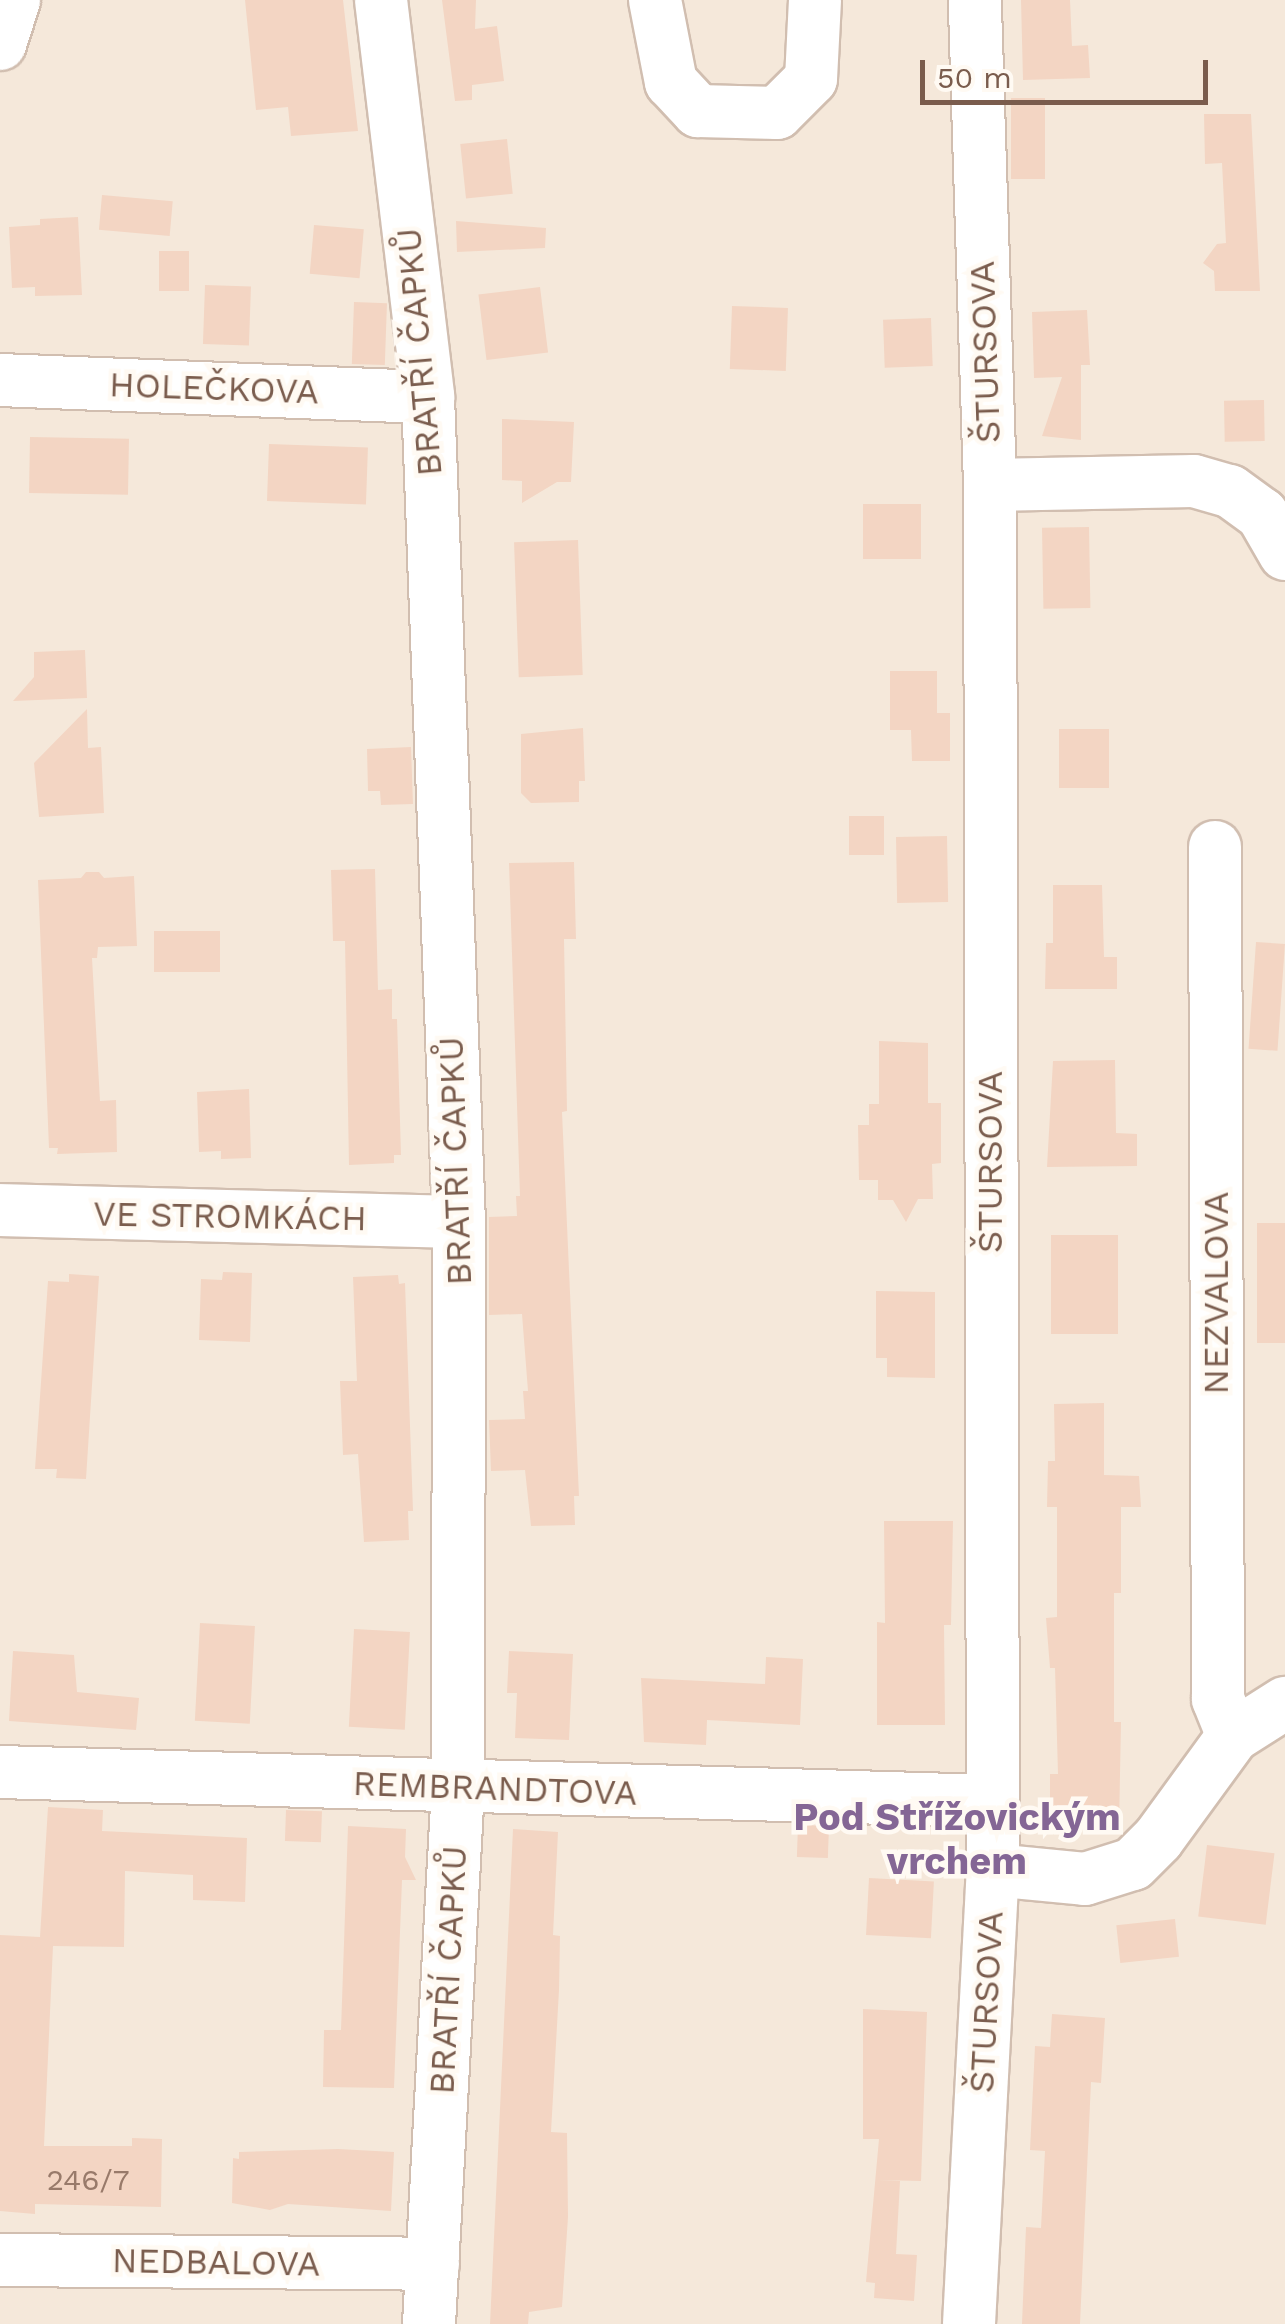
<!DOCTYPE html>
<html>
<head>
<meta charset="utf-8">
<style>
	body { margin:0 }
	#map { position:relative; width:1285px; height:2324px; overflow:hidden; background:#fdf6ec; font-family:"Work Sans",sans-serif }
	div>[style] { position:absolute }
	.residential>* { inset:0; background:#f5e8da; transform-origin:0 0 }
	.building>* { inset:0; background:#f3d5c3; transform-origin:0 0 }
	.roads { filter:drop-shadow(2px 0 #d1beb0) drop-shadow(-2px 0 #d1beb0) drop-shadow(0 2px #d1beb0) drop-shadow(0 -2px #d1beb0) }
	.minor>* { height:52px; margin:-26px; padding:0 26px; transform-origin:26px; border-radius:26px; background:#fff }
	span { translate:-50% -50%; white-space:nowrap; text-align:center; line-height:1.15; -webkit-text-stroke:9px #fffaf3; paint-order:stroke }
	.number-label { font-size:30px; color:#987a6a }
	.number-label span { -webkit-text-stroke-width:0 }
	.street-label { font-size:35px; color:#7a5c4d }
	.neighbourhood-label { font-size:38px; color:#846695; font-weight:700 }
	.scale { position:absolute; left:920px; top:60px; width:288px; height:45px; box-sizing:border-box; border:5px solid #7a5c4d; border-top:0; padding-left:12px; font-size:30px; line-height:35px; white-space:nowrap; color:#7a5c4d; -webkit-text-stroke:8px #fffaf3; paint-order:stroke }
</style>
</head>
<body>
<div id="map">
	<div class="residential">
		<div style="left:0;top:0;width:1285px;height:2324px"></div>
	</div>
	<div class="building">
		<div style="clip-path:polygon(245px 0,343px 0,358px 131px,291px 136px,288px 107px,256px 110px)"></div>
		<div style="clip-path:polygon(442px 0,476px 0,475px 29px,497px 26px,504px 81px,472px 85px,472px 100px,455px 101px)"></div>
		<div style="clip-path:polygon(1021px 0,1070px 0,1072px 46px,1088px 45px,1090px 78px,1023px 80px)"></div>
		<div style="left:1011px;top:98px;width:34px;height:81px"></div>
		<div style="clip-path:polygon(1204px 114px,1251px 114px,1260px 291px,1215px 291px,1214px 271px,1203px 263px,1217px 244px,1226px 243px,1222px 163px,1205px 164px)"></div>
		<div style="left:507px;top:139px;width:55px;height:47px;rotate:84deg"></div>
		<div style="left:102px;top:195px;width:71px;height:35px;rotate:5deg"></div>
		<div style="clip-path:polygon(78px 217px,82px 295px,35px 296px,35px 287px,12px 288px,9px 227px,40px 225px,40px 219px)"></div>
		<div style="clip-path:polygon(456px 221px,546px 228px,545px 248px,457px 252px)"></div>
		<div style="left:314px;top:225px;width:50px;height:49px;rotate:5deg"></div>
		<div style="left:159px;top:251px;width:30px;height:40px"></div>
		<div style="left:205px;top:285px;width:46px;height:59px;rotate:2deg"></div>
		<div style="left:540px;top:287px;width:66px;height:62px;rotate:83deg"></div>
		<div style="left:354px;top:302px;width:33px;height:62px;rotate:2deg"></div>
		<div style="left:732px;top:306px;width:56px;height:63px;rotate:2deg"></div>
		<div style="clip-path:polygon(1087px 310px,1090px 365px,1081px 365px,1081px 440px,1042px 436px,1062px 377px,1034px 378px,1032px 312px)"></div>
		<div style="left:931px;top:318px;width:48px;height:48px;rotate:88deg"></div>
		<div style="left:1264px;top:400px;width:41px;height:40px;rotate:89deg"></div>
		<div style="clip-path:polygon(502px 419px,574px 422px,571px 482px,557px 482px,522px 503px,522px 481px,502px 480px)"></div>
		<div style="left:30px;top:437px;width:99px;height:56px;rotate:1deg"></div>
		<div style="left:269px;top:444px;width:99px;height:57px;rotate:2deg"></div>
		<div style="left:863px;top:504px;width:58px;height:55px"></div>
		<div style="left:1089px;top:527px;width:81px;height:47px;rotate:89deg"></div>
		<div style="left:578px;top:540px;width:135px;height:64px;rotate:88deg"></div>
		<div style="clip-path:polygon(85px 650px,87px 698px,13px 701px,34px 677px,34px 652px)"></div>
		<div style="clip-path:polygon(890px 671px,937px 671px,937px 713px,950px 713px,950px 761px,912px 761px,911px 730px,890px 730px)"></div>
		<div style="clip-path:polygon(87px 709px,88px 748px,101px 747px,104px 813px,39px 817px,34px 763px)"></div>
		<div style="clip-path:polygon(583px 728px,585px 781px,579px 781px,579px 802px,531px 803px,521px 793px,521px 734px)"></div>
		<div style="left:1059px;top:729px;width:50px;height:59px"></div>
		<div style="clip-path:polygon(411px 747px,413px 804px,381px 805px,380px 791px,368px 791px,367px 749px)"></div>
		<div style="left:849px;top:816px;width:35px;height:39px"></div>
		<div style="left:947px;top:836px;width:66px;height:51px;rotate:89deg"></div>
		<div style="clip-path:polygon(574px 862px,576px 939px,564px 939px,567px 1111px,562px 1112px,579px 1496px,574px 1496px,575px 1525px,531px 1526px,525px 1470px,491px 1471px,490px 1445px,489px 1420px,525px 1419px,523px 1391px,528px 1391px,522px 1314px,489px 1315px,489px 1217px,517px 1216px,516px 1196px,520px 1196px,509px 863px)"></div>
		<div style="clip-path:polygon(375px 869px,378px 990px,392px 989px,392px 1019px,397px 1019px,401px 1155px,394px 1155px,394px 1163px,349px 1165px,345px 941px,333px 941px,331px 870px)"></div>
		<div style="clip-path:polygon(86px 872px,99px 872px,104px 878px,134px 876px,137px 946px,98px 947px,97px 958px,92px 958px,100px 1101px,116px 1100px,117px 1152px,57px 1154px,58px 1148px,49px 1148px,38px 880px,81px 878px)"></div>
		<div style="clip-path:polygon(1053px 885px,1102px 885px,1104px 957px,1117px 957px,1117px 989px,1045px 989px,1046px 943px,1053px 943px)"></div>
		<div style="left:154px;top:931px;width:66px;height:41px"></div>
		<div style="left:1256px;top:942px;width:29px;height:107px;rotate:4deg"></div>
		<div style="clip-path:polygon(879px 1041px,928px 1043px,928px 1103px,941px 1103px,941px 1163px,932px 1164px,933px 1199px,918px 1199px,906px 1222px,893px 1200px,878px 1200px,878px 1180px,859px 1180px,858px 1125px,869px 1125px,869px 1104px,879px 1104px)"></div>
		<div style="clip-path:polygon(1115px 1060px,1116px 1133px,1137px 1134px,1137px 1166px,1047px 1167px,1053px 1061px)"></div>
		<div style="clip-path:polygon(249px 1089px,251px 1158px,221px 1159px,221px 1151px,199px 1152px,197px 1092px)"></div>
		<div style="left:1285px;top:1223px;width:120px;height:28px;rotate:90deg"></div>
		<div style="left:1051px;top:1235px;width:67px;height:99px"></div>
		<div style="clip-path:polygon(223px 1272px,252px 1273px,250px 1342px,199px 1340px,201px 1279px,222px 1280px)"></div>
		<div style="clip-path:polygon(69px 1274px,99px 1276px,86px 1479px,56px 1478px,57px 1469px,35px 1469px,48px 1281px,69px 1282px)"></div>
		<div style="clip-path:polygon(398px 1275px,399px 1284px,405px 1283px,413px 1511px,408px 1511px,409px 1540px,364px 1542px,358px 1454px,343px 1455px,340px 1381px,357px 1381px,353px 1277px)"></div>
		<div style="clip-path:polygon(876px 1291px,935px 1292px,935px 1378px,887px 1377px,887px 1358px,876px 1358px)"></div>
		<div style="clip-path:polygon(1104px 1403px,1104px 1475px,1139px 1476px,1141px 1507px,1121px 1507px,1121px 1593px,1114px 1593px,1114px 1722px,1121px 1722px,1119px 1827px,1050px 1828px,1050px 1774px,1058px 1774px,1055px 1668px,1050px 1668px,1046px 1618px,1057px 1617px,1057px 1507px,1047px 1507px,1048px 1461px,1055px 1461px,1054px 1404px)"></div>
		<div style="clip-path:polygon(884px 1521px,953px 1521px,951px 1625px,944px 1625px,945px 1725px,877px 1725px,877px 1622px,885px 1623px)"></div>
		<div style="left:200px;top:1623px;width:55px;height:98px;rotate:3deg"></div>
		<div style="left:354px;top:1629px;width:56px;height:98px;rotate:3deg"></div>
		<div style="clip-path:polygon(13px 1651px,74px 1655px,77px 1692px,139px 1698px,136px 1730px,9px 1721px)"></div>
		<div style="clip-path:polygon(509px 1651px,573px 1654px,569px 1740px,515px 1738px,517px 1693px,507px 1693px)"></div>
		<div style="clip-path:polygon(766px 1657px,803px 1659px,800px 1725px,707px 1720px,706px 1745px,644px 1742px,641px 1678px,765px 1684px)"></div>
		<div style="clip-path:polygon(48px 1807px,103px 1810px,102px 1831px,247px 1838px,245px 1902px,193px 1900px,193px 1875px,125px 1871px,124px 1947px,53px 1946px,44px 2146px,132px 2146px,132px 2138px,162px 2139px,161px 2207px,35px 2204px,35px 2214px,0 2211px,0 1935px,40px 1937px)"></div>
		<div style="left:286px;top:1810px;width:36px;height:31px;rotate:2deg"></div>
		<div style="left:798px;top:1825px;width:31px;height:32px;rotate:2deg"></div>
		<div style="clip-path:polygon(348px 1826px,406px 1829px,405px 1857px,416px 1880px,402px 1880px,394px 2088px,323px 2087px,324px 2030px,341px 2030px)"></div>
		<div style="clip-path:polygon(513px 1829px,558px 1832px,553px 1935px,560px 1936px,559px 1990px,551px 2132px,567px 2133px,568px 2217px,562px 2307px,529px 2312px,528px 2324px,490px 2324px)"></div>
		<div style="left:1207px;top:1845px;width:68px;height:72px;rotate:7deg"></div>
		<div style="left:869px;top:1878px;width:65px;height:57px;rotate:3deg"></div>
		<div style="left:1175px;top:1919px;width:38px;height:59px;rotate:84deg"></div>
		<div style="clip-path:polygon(863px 2009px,927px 2012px,921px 2181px,878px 2180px,900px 2181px,896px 2254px,917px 2255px,914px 2301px,874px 2298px,875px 2283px,866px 2282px,879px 2139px,863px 2139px)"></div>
		<div style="clip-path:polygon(1052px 2014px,1105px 2018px,1101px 2083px,1091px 2082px,1080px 2324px,1022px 2324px,1026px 2227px,1041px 2228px,1045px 2151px,1030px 2150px,1035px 2046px,1050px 2047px)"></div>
		<div style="clip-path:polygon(338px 2149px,394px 2152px,391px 2211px,288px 2204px,270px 2210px,232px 2203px,233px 2158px,239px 2159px,239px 2152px)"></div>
	</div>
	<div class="roads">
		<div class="minor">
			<div style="left:381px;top:0;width:400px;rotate:83.2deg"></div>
			<div style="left:428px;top:397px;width:826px;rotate:87.85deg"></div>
			<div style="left:459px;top:1222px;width:565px;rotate:90.1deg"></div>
			<div style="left:458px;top:1787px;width:538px;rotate:93.09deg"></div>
			<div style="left:655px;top:0;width:84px;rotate:79deg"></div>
			<div style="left:671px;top:82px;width:40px;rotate:47deg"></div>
			<div style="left:698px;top:111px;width:79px;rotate:1.5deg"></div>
			<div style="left:777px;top:113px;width:48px;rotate:-45deg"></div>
			<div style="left:811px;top:79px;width:79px;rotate:-87.1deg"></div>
			<div style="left:0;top:44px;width:46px;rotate:-72.3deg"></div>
			<div style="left:0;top:380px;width:428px;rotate:2.3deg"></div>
			<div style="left:990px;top:485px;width:204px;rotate:-1.1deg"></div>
			<div style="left:1194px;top:481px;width:37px;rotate:16deg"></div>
			<div style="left:1230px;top:491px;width:39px;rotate:36deg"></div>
			<div style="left:1262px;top:514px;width:46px;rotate:60.1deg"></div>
			<div style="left:1215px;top:847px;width:852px;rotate:89.8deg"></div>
			<div style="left:1218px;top:1699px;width:40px;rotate:68deg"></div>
			<div style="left:0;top:1210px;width:459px;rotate:1.5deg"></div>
			<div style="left:0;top:1772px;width:991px;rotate:1.68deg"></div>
			<div style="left:993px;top:1870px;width:92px;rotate:5.6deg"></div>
			<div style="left:1085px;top:1879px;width:50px;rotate:-17.4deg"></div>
			<div style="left:1133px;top:1864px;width:35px;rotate:-45deg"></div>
			<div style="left:1158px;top:1839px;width:127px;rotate:-53.9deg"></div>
			<div style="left:1233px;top:1736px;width:62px;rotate:-32.4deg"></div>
			<div style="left:0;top:2260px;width:433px;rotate:0.5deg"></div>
			<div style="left:969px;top:2324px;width:455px;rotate:-87deg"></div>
			<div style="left:993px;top:1870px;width:1385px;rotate:-90.12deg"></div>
			<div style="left:990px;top:485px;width:485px;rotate:-91.8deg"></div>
		</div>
	</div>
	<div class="number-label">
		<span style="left:88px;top:2180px">246/7</span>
	</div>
	<div class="street-label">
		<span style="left:419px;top:352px;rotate:-95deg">BRATŘÍ ČAPKŮ</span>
		<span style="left:985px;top:352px;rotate:-92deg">ŠTURSOVA</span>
		<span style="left:214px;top:388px;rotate:2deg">HOLEČKOVA</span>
		<span style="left:455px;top:1161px;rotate:-92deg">BRATŘÍ ČAPKŮ</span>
		<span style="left:990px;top:1162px;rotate:-90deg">ŠTURSOVA</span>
		<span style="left:230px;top:1216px;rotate:1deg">VE STROMKÁCH</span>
		<span style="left:1216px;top:1293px;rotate:-90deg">NEZVALOVA</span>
		<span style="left:495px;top:1788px;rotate:2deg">REMBRANDTOVA</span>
		<span style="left:448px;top:1970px;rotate:-87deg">BRATŘÍ ČAPKŮ</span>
		<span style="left:986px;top:2002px;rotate:-87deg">ŠTURSOVA</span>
		<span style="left:216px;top:2262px;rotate:1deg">NEDBALOVA</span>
	</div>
	<div class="neighbourhood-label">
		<span style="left:957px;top:1840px">Pod Střížovickým<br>vrchem</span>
	</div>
	<div class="scale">50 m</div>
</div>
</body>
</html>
